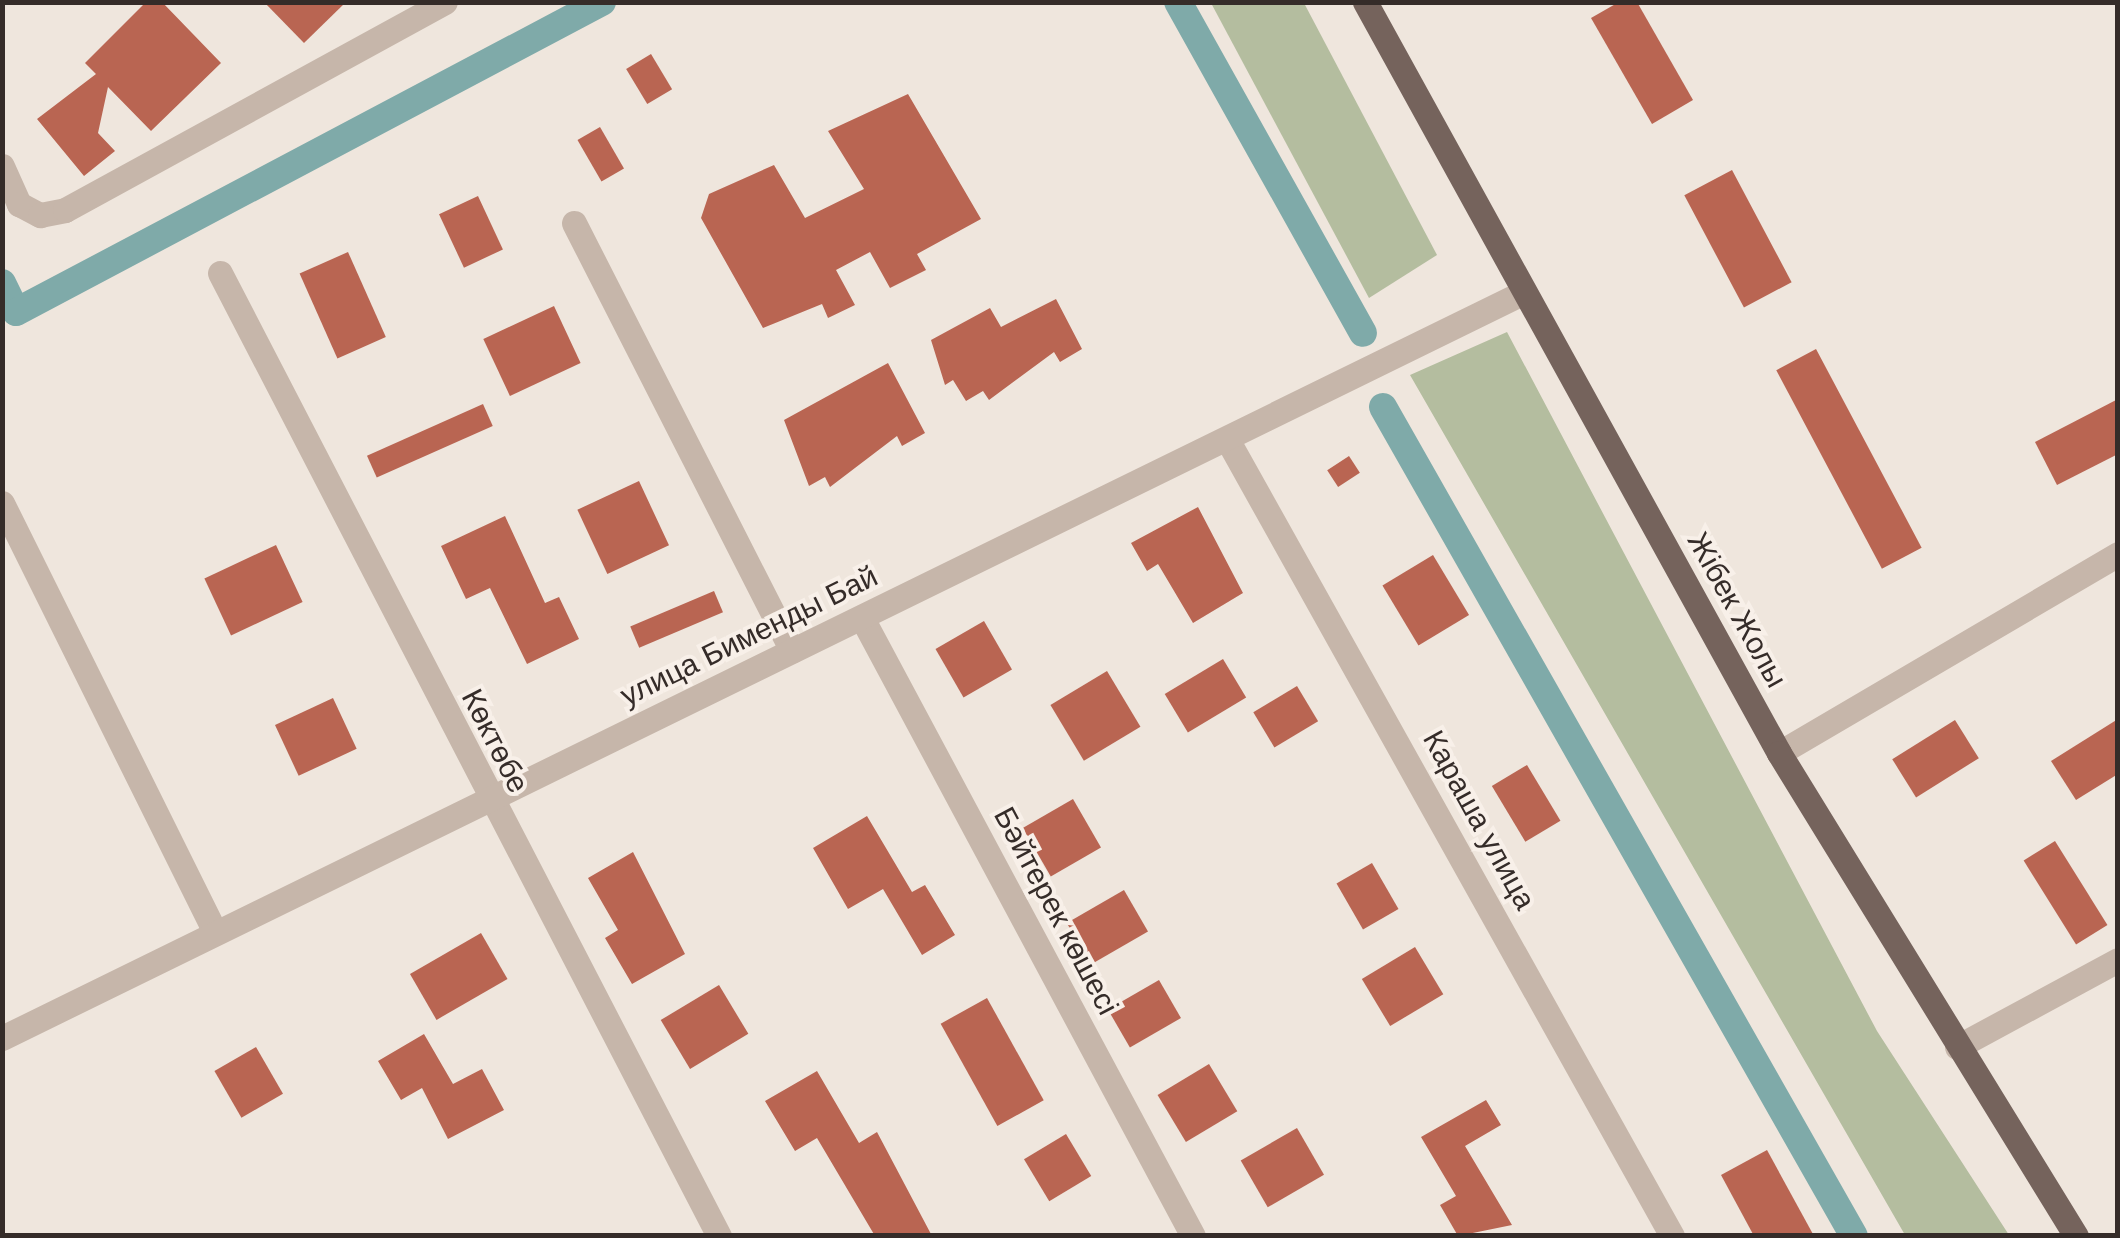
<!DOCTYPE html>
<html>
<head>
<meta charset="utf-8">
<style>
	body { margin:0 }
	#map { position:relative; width:2120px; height:1238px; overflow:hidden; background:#efe6dd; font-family:Arial,sans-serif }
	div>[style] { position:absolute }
	.green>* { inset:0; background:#b4bd9f }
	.canal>* { height:28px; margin:-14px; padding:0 14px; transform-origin:14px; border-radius:14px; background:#7faaa9 }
	.building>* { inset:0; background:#b96552; transform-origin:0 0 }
	.minor>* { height:25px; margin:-12.5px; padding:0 12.5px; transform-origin:12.5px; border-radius:12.5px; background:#c6b6aa }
	.major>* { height:25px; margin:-12.5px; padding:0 12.5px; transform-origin:12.5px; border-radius:12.5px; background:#75635c }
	span { translate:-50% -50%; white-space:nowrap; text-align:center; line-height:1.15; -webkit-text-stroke:8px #f8f0e9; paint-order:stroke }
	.street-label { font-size:30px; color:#352c29 }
	.frame { position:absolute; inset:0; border:5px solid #352c29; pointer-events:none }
</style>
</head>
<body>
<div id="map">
	<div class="green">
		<div style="clip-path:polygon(1211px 3px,1304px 3px,1437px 255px,1369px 298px)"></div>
		<div style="clip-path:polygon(1507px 332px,1877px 1031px,2009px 1235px,1905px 1235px,1410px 375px)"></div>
	</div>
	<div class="canal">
		<div style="left:1178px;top:2px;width:379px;rotate:60.8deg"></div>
		<div style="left:2px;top:283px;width:32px;rotate:64deg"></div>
		<div style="left:16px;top:312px;width:663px;rotate:-27.88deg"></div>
		<div style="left:1383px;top:407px;width:953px;rotate:60.4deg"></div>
	</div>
	<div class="building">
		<div style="clip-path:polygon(146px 2px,162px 2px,221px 63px,151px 131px,108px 87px,98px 133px,115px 151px,84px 176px,37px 119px,96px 74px,85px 63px)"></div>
		<div style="clip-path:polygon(264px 2px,346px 2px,304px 43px)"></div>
		<div style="clip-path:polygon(1619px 2px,1637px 2px,1693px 100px,1652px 124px,1591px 18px)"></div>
		<div style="left:651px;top:54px;width:41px;height:29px;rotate:59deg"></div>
		<div style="clip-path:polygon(908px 94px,981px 219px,917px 254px,926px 270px,890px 288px,870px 252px,836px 270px,855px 305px,828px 318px,822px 304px,763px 328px,701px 218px,709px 194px,774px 165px,805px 218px,864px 189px,828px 131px)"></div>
		<div style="left:600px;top:127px;width:48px;height:26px;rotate:60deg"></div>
		<div style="left:1732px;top:170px;width:127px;height:54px;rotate:62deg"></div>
		<div style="left:478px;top:196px;width:59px;height:43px;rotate:65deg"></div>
		<div style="left:348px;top:252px;width:93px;height:53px;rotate:66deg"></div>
		<div style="clip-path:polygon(1056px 299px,1082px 349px,1060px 362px,1054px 352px,989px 400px,983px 391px,966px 401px,953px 380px,945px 385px,931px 340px,990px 308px,1001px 327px)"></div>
		<div style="left:554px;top:306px;width:63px;height:78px;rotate:65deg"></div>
		<div style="left:1816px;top:349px;width:225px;height:45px;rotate:62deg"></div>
		<div style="clip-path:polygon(888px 363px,925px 433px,902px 446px,897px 436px,830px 487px,825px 477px,809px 486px,784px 420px)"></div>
		<div style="clip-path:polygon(2118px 399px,2118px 454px,2057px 485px,2035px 442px)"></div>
		<div style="left:483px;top:404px;width:24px;height:127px;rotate:66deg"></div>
		<div style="left:1349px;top:456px;width:20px;height:26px;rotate:57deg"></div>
		<div style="left:639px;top:481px;width:71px;height:68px;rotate:65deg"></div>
		<div style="clip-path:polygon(1198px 507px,1243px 593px,1193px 623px,1158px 564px,1147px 571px,1131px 543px)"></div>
		<div style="clip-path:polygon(505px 516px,545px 603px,559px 597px,579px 639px,527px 664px,490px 588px,466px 599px,441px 546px)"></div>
		<div style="left:276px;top:545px;width:63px;height:79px;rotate:65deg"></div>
		<div style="left:1433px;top:555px;width:70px;height:59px;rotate:59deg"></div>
		<div style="left:714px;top:591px;width:23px;height:91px;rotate:67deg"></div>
		<div style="left:984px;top:621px;width:56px;height:56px;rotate:60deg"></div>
		<div style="left:1223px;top:659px;width:45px;height:68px;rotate:59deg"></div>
		<div style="left:1107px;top:671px;width:65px;height:66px;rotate:59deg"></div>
		<div style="left:1297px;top:686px;width:41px;height:51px;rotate:59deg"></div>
		<div style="left:333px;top:698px;width:56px;height:64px;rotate:65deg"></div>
		<div style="clip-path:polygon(2118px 719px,2118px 774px,2076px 800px,2051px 761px)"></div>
		<div style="left:1955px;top:720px;width:45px;height:74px;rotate:58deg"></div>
		<div style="left:1527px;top:765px;width:65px;height:41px;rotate:59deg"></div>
		<div style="left:1073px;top:799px;width:56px;height:58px;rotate:60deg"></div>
		<div style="clip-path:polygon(867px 816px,912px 892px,925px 885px,955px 935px,922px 955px,883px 889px,848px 909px,813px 848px)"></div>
		<div style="left:2055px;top:841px;width:99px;height:37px;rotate:58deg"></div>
		<div style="clip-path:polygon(633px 852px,685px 954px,632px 984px,605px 938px,618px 930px,588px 878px)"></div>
		<div style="left:1372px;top:863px;width:53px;height:41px;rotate:60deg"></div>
		<div style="left:1124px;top:890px;width:48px;height:66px;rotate:60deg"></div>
		<div style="left:481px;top:933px;width:53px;height:82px;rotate:60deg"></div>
		<div style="left:1415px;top:947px;width:55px;height:62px;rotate:59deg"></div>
		<div style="left:1159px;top:980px;width:44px;height:59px;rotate:60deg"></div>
		<div style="left:719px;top:985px;width:57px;height:68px;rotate:59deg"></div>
		<div style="left:987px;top:998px;width:117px;height:53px;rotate:61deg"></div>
		<div style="clip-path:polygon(424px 1034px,453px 1084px,482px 1069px,504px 1110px,448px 1139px,422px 1088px,401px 1100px,378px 1061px)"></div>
		<div style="left:256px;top:1047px;width:54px;height:48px;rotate:60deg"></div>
		<div style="left:1209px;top:1064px;width:55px;height:60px;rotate:59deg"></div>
		<div style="clip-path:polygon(817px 1071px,859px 1143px,877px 1132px,932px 1236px,875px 1236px,817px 1138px,795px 1151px,765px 1101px)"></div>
		<div style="clip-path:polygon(1486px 1100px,1501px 1125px,1465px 1146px,1512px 1225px,1458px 1236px,1440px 1205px,1456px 1196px,1421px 1137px)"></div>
		<div style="left:1297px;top:1128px;width:54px;height:65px;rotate:60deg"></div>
		<div style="left:1066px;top:1134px;width:49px;height:49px;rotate:59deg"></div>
		<div style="clip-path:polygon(1767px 1150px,1814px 1236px,1754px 1236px,1721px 1175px)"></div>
	</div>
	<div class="minor">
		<div style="left:2px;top:166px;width:42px;rotate:65.9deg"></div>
		<div style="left:19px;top:204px;width:24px;rotate:28deg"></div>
		<div style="left:40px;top:215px;width:25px;rotate:-11deg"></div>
		<div style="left:65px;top:210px;width:433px;rotate:-28.7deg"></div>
		<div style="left:574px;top:223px;width:480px;rotate:63deg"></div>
		<div style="left:220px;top:273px;width:1085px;rotate:62.61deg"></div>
		<div style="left:1227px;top:439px;width:913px;rotate:60.82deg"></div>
		<div style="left:2px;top:503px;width:479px;rotate:63.6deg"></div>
		<div style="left:862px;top:618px;width:701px;rotate:61.83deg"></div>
		<div style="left:1779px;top:753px;width:393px;rotate:-30.4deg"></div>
		<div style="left:2px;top:1038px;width:1695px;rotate:-26.11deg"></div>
		<div style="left:1957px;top:1047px;width:183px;rotate:-28.4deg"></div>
	</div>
	<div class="major">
		<div style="left:1365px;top:2px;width:858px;rotate:61.13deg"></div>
		<div style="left:1779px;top:753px;width:567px;rotate:58.41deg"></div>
	</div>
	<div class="street-label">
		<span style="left:1737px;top:610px;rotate:61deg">Жібек Жолы</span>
		<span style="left:749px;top:636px;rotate:-26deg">улица Бименды Бай</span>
		<span style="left:495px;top:741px;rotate:63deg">Көктөбе</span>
		<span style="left:1479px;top:820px;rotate:61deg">Караша улица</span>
		<span style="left:1056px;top:911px;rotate:62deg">Бәйтерек көшесі</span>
	</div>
	<div class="frame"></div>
</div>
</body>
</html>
